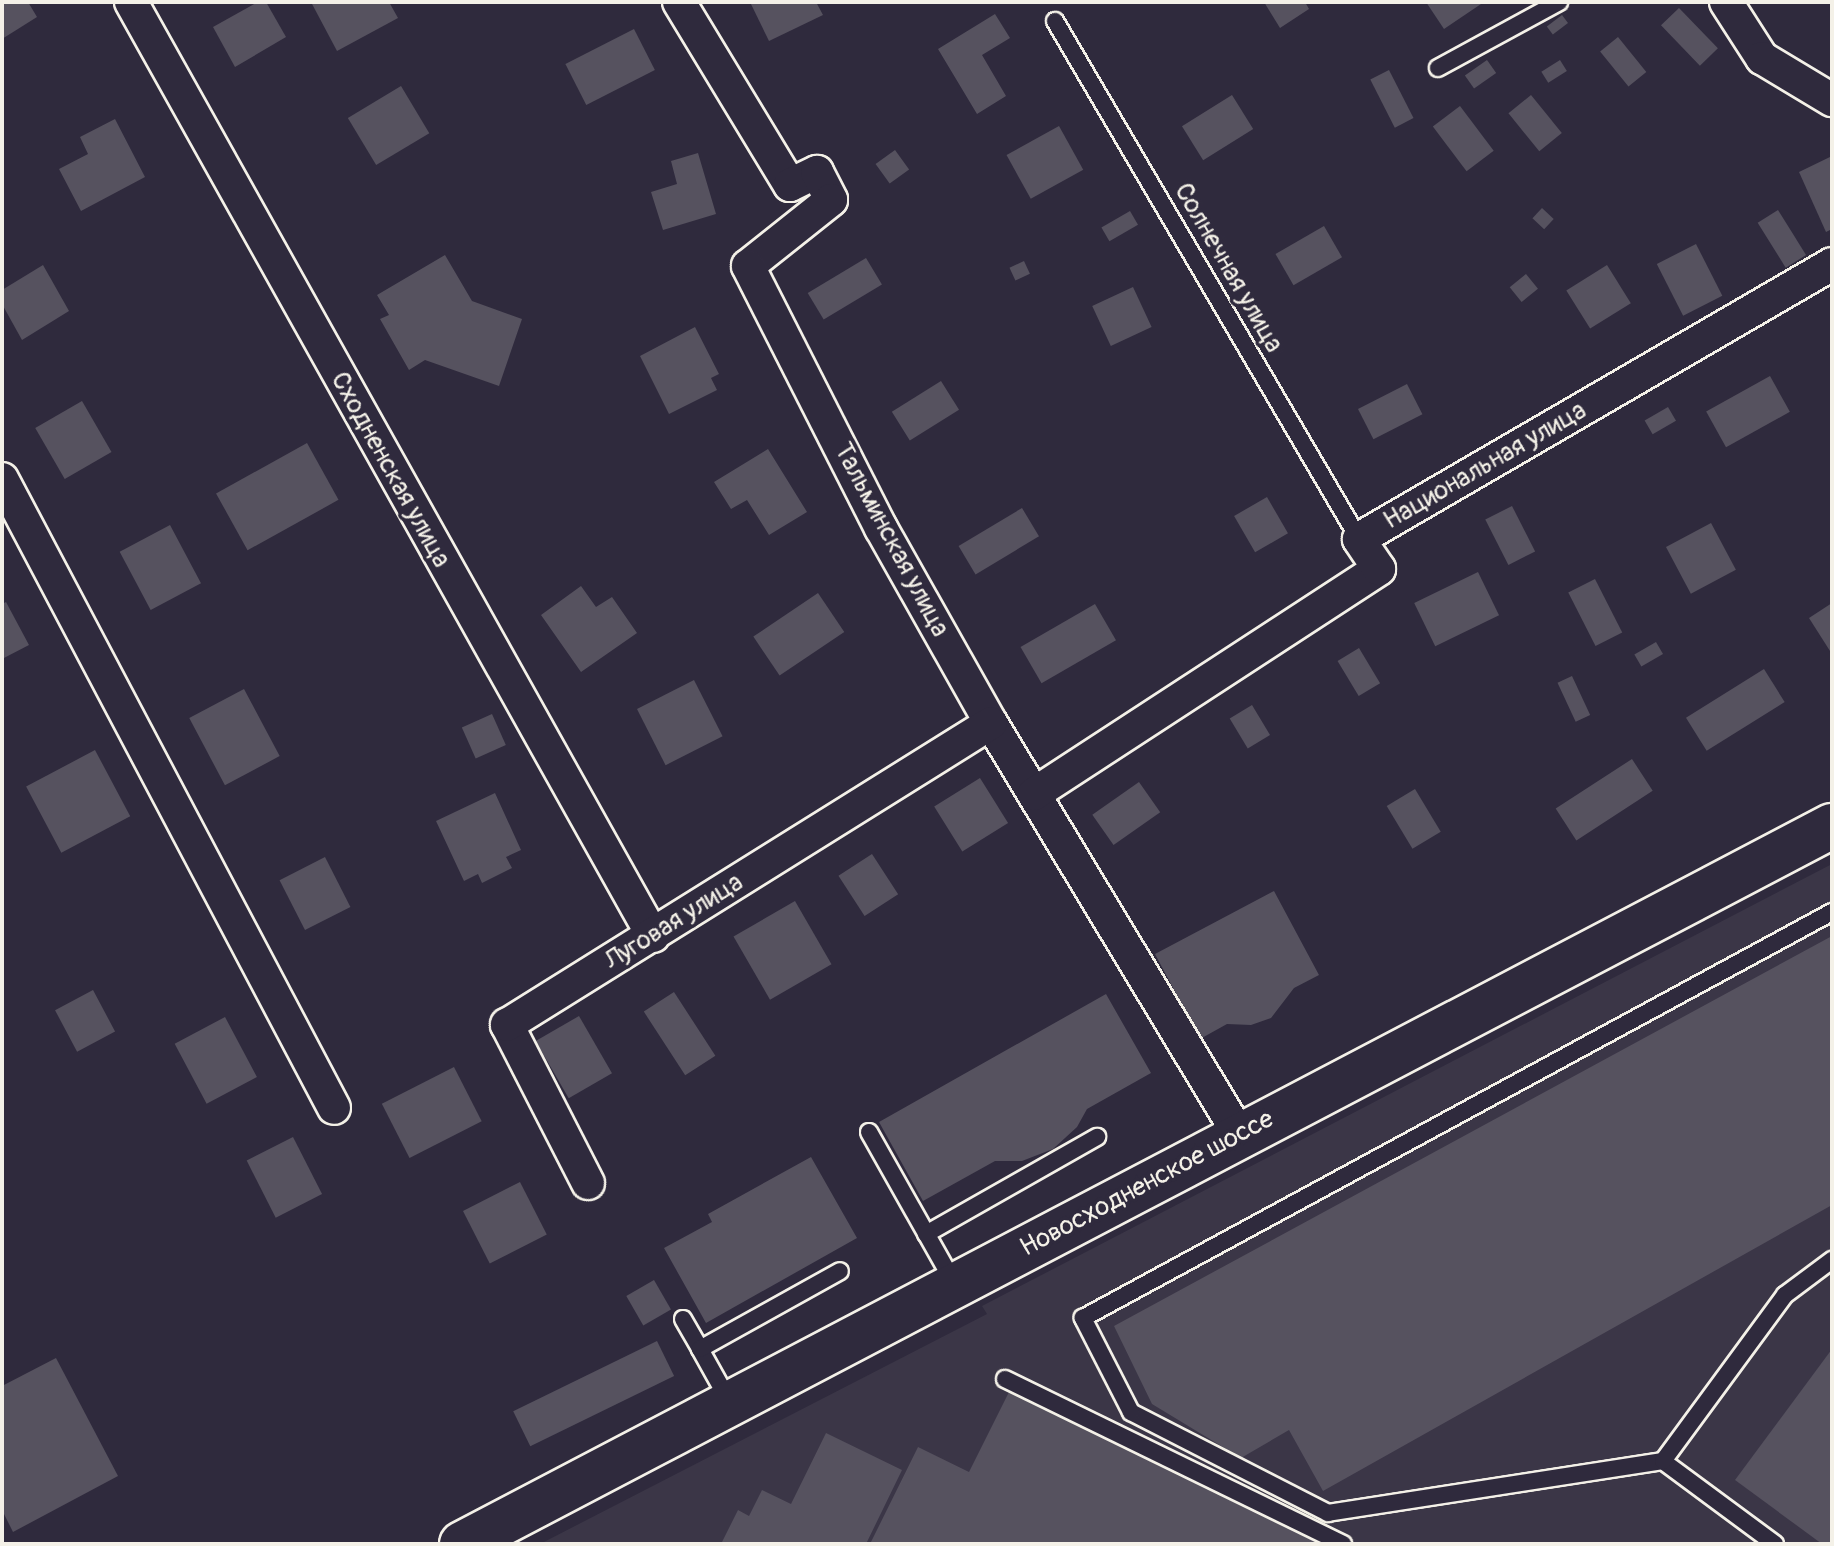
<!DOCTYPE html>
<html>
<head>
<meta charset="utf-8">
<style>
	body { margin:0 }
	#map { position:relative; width:1834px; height:1546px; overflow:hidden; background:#2f2a3d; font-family:Pangolin,sans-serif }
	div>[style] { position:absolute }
	.built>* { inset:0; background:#3b3647 }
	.building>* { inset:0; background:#56525f; transform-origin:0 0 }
	.roads { filter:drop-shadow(2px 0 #f4f1e8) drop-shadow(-2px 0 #f4f1e8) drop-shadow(0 2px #f4f1e8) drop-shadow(0 -2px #f4f1e8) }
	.service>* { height:16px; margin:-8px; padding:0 8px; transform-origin:8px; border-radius:8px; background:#2f2a3d }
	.minor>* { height:32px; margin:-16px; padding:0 16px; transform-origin:16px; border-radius:16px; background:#2f2a3d }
	.secondary>* { height:44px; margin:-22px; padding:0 22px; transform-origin:22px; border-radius:22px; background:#2f2a3d }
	span { translate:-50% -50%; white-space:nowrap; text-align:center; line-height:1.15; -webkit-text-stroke:7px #2f2a3d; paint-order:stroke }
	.street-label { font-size:26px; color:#f4f1e8 }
	.frame { position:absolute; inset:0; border:4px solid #f4f1e8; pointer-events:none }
</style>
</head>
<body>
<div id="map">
	<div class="built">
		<div style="clip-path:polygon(1832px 864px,1832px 1544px,540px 1544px,987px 1314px,982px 1306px)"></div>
	</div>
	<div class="building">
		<div style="clip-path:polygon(2px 2px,28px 2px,37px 17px,2px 39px)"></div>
		<div style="clip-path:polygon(258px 2px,266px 2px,286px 37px,235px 67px,213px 27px)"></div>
		<div style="clip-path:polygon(311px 2px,389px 2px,398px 18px,337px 51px)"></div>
		<div style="clip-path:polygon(750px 2px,816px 2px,823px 15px,769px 41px)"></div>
		<div style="clip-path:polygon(1264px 2px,1305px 2px,1309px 9px,1280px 28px)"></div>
		<div style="clip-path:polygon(1426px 2px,1480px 2px,1481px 4px,1444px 29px)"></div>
		<div style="left:1679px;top:8px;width:56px;height:25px;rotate:46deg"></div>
		<div style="clip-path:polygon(995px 14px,1010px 38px,982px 55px,1006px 96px,977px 114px,938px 49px)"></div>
		<div style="left:1562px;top:15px;width:10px;height:19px;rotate:53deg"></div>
		<div style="left:634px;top:29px;width:46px;height:77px;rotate:63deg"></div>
		<div style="left:1618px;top:37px;width:45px;height:23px;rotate:51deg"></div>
		<div style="left:1487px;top:60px;width:16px;height:27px;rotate:55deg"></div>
		<div style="left:1560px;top:60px;width:13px;height:22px;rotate:58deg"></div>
		<div style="left:1389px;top:70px;width:54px;height:21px;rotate:63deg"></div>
		<div style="left:401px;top:86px;width:55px;height:62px;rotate:59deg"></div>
		<div style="left:1232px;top:95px;width:40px;height:59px;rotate:58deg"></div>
		<div style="left:1531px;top:95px;width:49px;height:29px;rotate:51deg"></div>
		<div style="left:1460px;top:106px;width:56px;height:34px;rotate:53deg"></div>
		<div style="clip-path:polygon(115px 119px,145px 177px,81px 211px,59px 169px,88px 154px,80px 137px)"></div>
		<div style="left:1059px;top:126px;width:50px;height:60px;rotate:61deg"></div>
		<div style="left:895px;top:150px;width:24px;height:24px;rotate:54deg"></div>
		<div style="clip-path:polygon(698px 153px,716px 214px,663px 230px,651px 192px,677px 184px,671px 161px)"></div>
		<div style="clip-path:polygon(1832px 156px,1832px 229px,1826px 232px,1799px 172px)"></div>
		<div style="left:1542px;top:208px;width:16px;height:14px;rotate:43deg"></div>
		<div style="left:1778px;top:210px;width:53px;height:24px;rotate:58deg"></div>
		<div style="left:1130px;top:211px;width:16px;height:33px;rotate:60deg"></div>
		<div style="left:1324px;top:226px;width:36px;height:56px;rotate:60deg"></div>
		<div style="left:1696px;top:244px;width:58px;height:44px;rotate:63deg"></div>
		<div style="clip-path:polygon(445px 255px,472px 301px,522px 319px,499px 386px,425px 360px,409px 370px,380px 319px,389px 315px,377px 295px)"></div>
		<div style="left:866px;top:258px;width:31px;height:68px;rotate:59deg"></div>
		<div style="left:1024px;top:261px;width:14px;height:16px;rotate:65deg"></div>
		<div style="clip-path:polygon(43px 265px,69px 311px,22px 340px,2px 304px,2px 290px)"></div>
		<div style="left:1607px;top:265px;width:45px;height:48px;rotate:58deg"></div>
		<div style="left:1526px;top:274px;width:19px;height:21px;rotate:51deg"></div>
		<div style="left:1133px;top:287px;width:44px;height:45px;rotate:65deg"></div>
		<div style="clip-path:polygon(695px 327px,719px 374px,711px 378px,717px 390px,669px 414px,640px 356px)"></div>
		<div style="left:1770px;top:376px;width:41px;height:73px;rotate:61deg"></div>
		<div style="left:941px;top:381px;width:34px;height:58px;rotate:58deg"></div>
		<div style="left:1407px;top:384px;width:34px;height:55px;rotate:63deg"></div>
		<div style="left:82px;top:401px;width:59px;height:54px;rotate:60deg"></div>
		<div style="left:1668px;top:407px;width:16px;height:27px;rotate:60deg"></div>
		<div style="left:307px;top:443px;width:65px;height:104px;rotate:61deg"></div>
		<div style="clip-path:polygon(768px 449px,807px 512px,769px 535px,747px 500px,731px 509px,714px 482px)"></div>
		<div style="left:1267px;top:497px;width:42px;height:38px;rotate:60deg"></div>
		<div style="left:1512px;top:506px;width:51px;height:30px;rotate:63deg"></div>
		<div style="left:1022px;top:508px;width:33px;height:74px;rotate:59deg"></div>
		<div style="left:1711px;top:523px;width:53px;height:51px;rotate:62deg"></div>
		<div style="left:170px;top:525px;width:66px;height:57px;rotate:62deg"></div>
		<div style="left:1478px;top:572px;width:48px;height:71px;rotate:64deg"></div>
		<div style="left:1595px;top:579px;width:60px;height:30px;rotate:63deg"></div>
		<div style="clip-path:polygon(581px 586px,596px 607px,612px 597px,637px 633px,581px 672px,541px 615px)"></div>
		<div style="left:818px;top:593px;width:47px;height:78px;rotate:56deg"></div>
		<div style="clip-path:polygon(6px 602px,29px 645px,2px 659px,2px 604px)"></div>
		<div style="clip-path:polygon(1832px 603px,1832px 649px,1830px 651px,1809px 618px)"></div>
		<div style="left:1095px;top:604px;width:42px;height:86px;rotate:60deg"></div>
		<div style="left:1656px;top:642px;width:14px;height:25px;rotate:60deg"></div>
		<div style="left:1359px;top:648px;width:41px;height:25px;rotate:59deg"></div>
		<div style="left:1764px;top:669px;width:39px;height:92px;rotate:58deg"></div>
		<div style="left:1572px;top:676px;width:43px;height:16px;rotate:65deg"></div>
		<div style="left:694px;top:680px;width:63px;height:64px;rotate:63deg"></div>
		<div style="left:244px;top:689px;width:76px;height:62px;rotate:62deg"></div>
		<div style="left:1252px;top:705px;width:35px;height:26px;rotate:59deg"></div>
		<div style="left:492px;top:714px;width:34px;height:33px;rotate:66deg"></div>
		<div style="left:95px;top:750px;width:75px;height:78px;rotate:62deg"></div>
		<div style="left:1632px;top:759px;width:38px;height:91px;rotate:57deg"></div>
		<div style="left:980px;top:778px;width:53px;height:54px;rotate:58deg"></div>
		<div style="left:1139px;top:782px;width:37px;height:57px;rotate:55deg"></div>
		<div style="left:1415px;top:789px;width:50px;height:33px;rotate:59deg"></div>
		<div style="clip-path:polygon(495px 793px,521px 850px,506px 857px,512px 868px,482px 883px,478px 874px,464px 881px,436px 821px)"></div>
		<div style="left:872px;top:854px;width:48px;height:40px;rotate:57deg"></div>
		<div style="left:325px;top:857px;width:56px;height:51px;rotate:63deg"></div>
		<div style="clip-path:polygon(1274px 891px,1319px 975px,1294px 988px,1271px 1018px,1251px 1025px,1227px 1024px,1200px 1039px,1155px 954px)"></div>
		<div style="left:795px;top:901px;width:73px;height:71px;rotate:60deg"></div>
		<div style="clip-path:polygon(1832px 936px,1832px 1205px,1323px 1491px,1289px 1430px,1241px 1458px,1152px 1404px,1114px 1326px)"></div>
		<div style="left:93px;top:990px;width:47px;height:43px;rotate:62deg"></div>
		<div style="left:674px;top:992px;width:76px;height:36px;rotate:57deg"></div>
		<div style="clip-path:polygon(1106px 994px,1151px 1073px,1087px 1109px,1077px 1127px,1053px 1149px,1022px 1161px,995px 1161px,923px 1201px,879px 1122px)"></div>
		<div style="left:579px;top:1016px;width:66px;height:50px;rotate:60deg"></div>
		<div style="left:225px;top:1017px;width:68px;height:57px;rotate:62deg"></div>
		<div style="left:454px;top:1067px;width:61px;height:81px;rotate:63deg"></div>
		<div style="left:293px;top:1137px;width:64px;height:52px;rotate:63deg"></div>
		<div style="clip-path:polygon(811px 1157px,857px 1238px,706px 1323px,664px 1248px,712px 1222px,708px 1214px)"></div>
		<div style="left:520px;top:1182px;width:59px;height:64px;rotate:63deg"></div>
		<div style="left:654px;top:1280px;width:34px;height:32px;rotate:60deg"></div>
		<div style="left:657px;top:1341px;width:39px;height:160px;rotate:64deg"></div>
		<div style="clip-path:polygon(1832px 1349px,1832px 1544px,1822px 1544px,1735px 1480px)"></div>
		<div style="clip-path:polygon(56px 1358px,118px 1476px,13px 1532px,2px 1510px,2px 1386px)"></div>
		<div style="clip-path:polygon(1009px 1392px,1320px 1544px,870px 1544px,918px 1447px,969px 1472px)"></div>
		<div style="clip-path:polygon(826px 1433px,902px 1470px,866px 1544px,721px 1544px,738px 1510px,749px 1516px,762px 1490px,791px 1504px)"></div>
	</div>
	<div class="roads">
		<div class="service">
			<div style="left:1055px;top:21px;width:601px;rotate:59.59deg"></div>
			<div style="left:1438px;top:68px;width:138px;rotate:-28.6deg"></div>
			<div style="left:869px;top:1132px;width:173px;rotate:60.6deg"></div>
			<div style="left:926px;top:1234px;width:197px;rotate:-29.6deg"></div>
			<div style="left:683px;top:1319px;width:34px;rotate:60deg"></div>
			<div style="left:1005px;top:1379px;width:376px;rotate:26deg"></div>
			<div style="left:729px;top:1401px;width:60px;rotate:-119.1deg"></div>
			<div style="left:700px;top:1349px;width:160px;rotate:-29.1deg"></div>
			<div style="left:1663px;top:1461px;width:339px;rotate:171.2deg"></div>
			<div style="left:1328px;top:1513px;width:221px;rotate:-152.9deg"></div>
			<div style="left:1131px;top:1412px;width:106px;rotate:-117.1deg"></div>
			<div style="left:1083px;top:1318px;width:852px;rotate:-28.46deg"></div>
			<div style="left:1775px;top:1544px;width:139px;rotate:-143.5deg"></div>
			<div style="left:1663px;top:1461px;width:206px;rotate:-53.7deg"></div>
			<div style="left:1785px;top:1295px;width:59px;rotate:-36.7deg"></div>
		</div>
		<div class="minor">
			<div style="left:131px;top:2px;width:1070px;rotate:60.8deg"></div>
			<div style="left:679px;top:2px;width:214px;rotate:58.8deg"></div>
			<div style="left:790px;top:185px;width:30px;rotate:-26deg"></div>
			<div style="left:817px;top:172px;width:31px;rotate:63deg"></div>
			<div style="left:831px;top:200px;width:106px;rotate:141.5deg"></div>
			<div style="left:748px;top:266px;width:294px;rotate:63.1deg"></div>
			<div style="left:881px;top:528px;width:224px;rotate:60.6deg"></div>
			<div style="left:991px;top:723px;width:482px;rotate:58.9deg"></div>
			<div style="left:1726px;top:2px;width:67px;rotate:57.3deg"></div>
			<div style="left:1762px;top:58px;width:82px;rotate:31deg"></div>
			<div style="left:2px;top:479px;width:711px;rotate:62.17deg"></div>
			<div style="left:1034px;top:794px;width:412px;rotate:-33.1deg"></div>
			<div style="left:1379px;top:569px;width:36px;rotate:-124deg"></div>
			<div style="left:1359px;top:539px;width:547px;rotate:-30.17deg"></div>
			<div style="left:588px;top:1183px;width:178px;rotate:-117.1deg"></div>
			<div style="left:507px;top:1025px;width:570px;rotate:-31.96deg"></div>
		</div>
		<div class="secondary">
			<div style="left:462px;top:1544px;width:1547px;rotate:-27.66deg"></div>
		</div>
	</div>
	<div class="street-label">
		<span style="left:1228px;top:268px;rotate:60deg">Солнечная улица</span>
		<span style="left:1485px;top:466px;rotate:-30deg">Национальная улица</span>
		<span style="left:390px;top:470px;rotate:61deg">Сходненская улица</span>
		<span style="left:891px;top:540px;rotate:62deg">Тальминская улица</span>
		<span style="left:674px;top:922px;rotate:-32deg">Луговая улица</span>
		<span style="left:1147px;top:1184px;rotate:-28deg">Новосходненское шоссе</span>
	</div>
	<div class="frame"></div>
</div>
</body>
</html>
